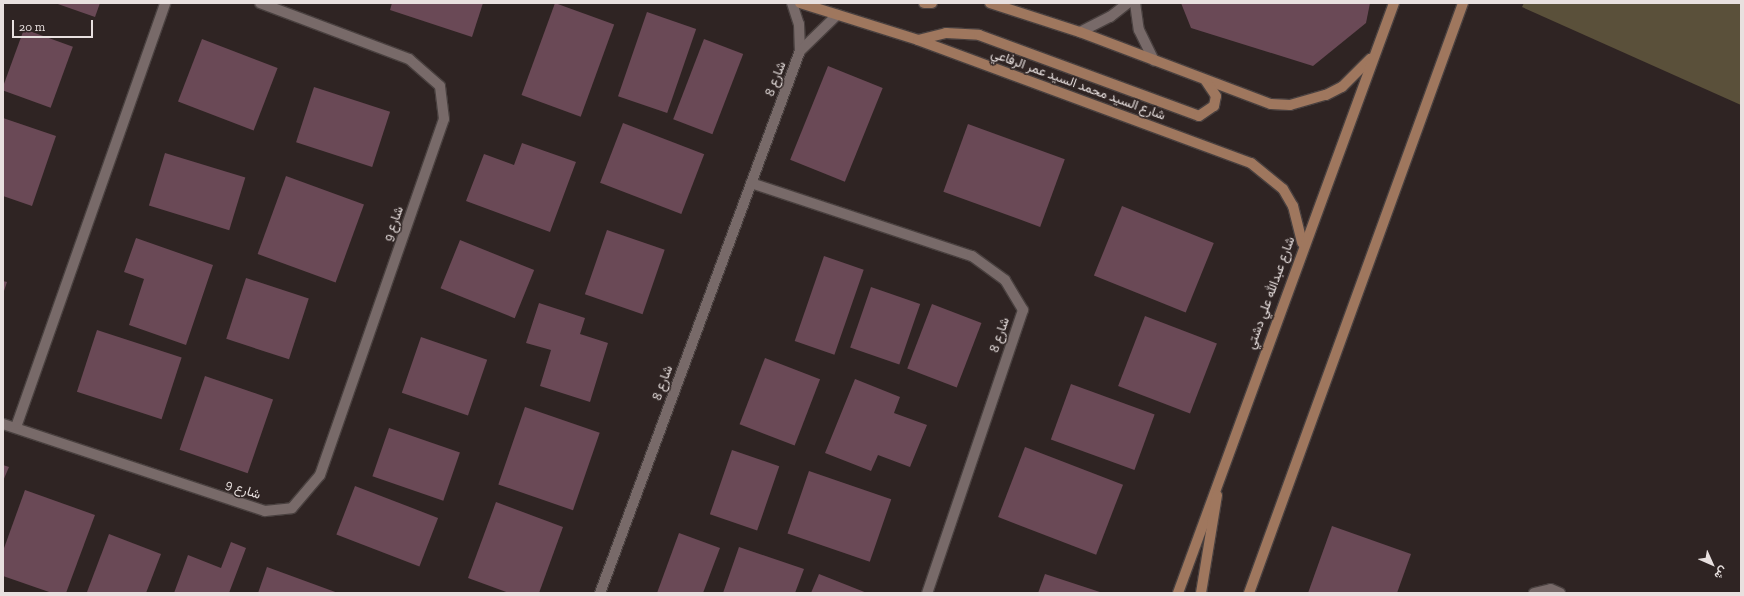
<!DOCTYPE html>
<html>
<head>
<meta charset="utf-8">
<style>
	body { margin:0 }
	#map { position:relative; width:1744px; height:596px; overflow:hidden; background:#2f2423; font-family:"Zilla Slab",Vazirmatn,serif }
	div>[style] { position:absolute }
	.green>* { inset:0; background:#5a503a }
	.building>* { inset:0; background:#6a4956; transform-origin:0 0 }
	.roads { filter:drop-shadow(1px 0 #49403f) drop-shadow(-1px 0 #49403f) drop-shadow(0 1px #49403f) drop-shadow(0 -1px #49403f) }
	.street>* { height:10px; margin:-5px; padding:0 5px; transform-origin:5px; border-radius:5px; background:#786a69 }
	.secondary>* { height:10px; margin:-5px; padding:0 5px; transform-origin:5px; border-radius:5px; background:#9f775e }
	span { translate:-50% -50%; white-space:nowrap; text-align:center; line-height:1.15; -webkit-text-stroke:3px #2f2423; paint-order:stroke }
	.street-label { font-size:13px; color:#e8e0df }
	.frame { position:absolute; inset:0; border:4px solid #e8e0df; pointer-events:none }
	.north { position:absolute; left:1692px; top:544px; width:40px; height:40px; -webkit-text-stroke:3px #2f2423; paint-order:stroke; rotate:135deg; font-size:11px; font-weight:700; line-height:16px; text-align:center; color:#e8e0df }
	.north::after { content:''; display:block; margin:auto; width:14px; height:18px; background:#e8e0df; clip-path:polygon(50% 0,100% 100%,50% 72%,0 100%) }
	.scale { position:absolute; left:12px; top:20px; width:81px; height:18px; box-sizing:border-box; border:2px solid #e8e0df; border-top:0; padding-left:5px; font-size:12px; line-height:14px; white-space:nowrap; color:#e8e0df; -webkit-text-stroke:3px #2f2423; paint-order:stroke }
</style>
</head>
<body>
<div id="map">
	<div class="green">
		<div style="clip-path:polygon(1524px 3px,1741px 3px,1741px 105px,1522px 7px)"></div>
	</div>
	<div class="building">
		<div style="clip-path:polygon(55px 3px,100px 3px,95px 17px)"></div>
		<div style="clip-path:polygon(392px 3px,483px 3px,472px 37px,390px 10px)"></div>
		<div style="left:555px;top:3px;width:63px;height:98px;rotate:20deg"></div>
		<div style="clip-path:polygon(1181px 3px,1370px 3px,1366px 23px,1313px 66px,1191px 28px)"></div>
		<div style="left:647px;top:12px;width:52px;height:89px;rotate:19deg"></div>
		<div style="left:24px;top:29px;width:52px;height:65px;rotate:20deg"></div>
		<div style="left:202px;top:39px;width:81px;height:67px;rotate:21deg"></div>
		<div style="left:704px;top:39px;width:42px;height:86px;rotate:21deg"></div>
		<div style="left:828px;top:66px;width:59px;height:101px;rotate:22deg"></div>
		<div style="left:314px;top:87px;width:80px;height:58px;rotate:18deg"></div>
		<div style="clip-path:polygon(3px 118px,56px 136px,32px 206px,3px 196px)"></div>
		<div style="left:623px;top:123px;width:87px;height:64px;rotate:21deg"></div>
		<div style="left:968px;top:124px;width:103px;height:72px;rotate:20deg"></div>
		<div style="clip-path:polygon(522px 143px,576px 162px,550px 232px,466px 201px,484px 154px,514px 165px)"></div>
		<div style="left:165px;top:153px;width:84px;height:55px;rotate:17deg"></div>
		<div style="left:286px;top:176px;width:83px;height:83px;rotate:20deg"></div>
		<div style="left:1122px;top:206px;width:99px;height:75px;rotate:22deg"></div>
		<div style="left:607px;top:230px;width:61px;height:68px;rotate:19deg"></div>
		<div style="clip-path:polygon(136px 238px,213px 265px,186px 345px,129px 325px,144px 279px,124px 272px)"></div>
		<div style="left:460px;top:240px;width:80px;height:52px;rotate:22deg"></div>
		<div style="left:824px;top:256px;width:42px;height:90px;rotate:19deg"></div>
		<div style="left:246px;top:278px;width:66px;height:64px;rotate:18deg"></div>
		<div style="clip-path:polygon(3px 281px,7px 282px,3px 294px)"></div>
		<div style="left:871px;top:287px;width:52px;height:64px;rotate:19deg"></div>
		<div style="clip-path:polygon(539px 303px,585px 318px,580px 334px,608px 343px,590px 402px,540px 386px,551px 350px,526px 343px)"></div>
		<div style="left:932px;top:304px;width:53px;height:69px;rotate:21deg"></div>
		<div style="left:1145px;top:316px;width:77px;height:75px;rotate:21deg"></div>
		<div style="left:97px;top:330px;width:89px;height:65px;rotate:18deg"></div>
		<div style="left:421px;top:337px;width:70px;height:59px;rotate:19deg"></div>
		<div style="left:765px;top:358px;width:59px;height:71px;rotate:21deg"></div>
		<div style="left:205px;top:376px;width:72px;height:78px;rotate:19deg"></div>
		<div style="clip-path:polygon(855px 379px,900px 397px,894px 413px,927px 425px,910px 467px,878px 455px,871px 471px,825px 453px)"></div>
		<div style="left:1071px;top:384px;width:89px;height:59px;rotate:20deg"></div>
		<div style="left:525px;top:407px;width:79px;height:82px;rotate:19deg"></div>
		<div style="left:389px;top:428px;width:75px;height:51px;rotate:19deg"></div>
		<div style="left:1025px;top:447px;width:105px;height:75px;rotate:21deg"></div>
		<div style="left:732px;top:450px;width:50px;height:68px;rotate:19deg"></div>
		<div style="clip-path:polygon(3px 465px,9px 467px,3px 481px)"></div>
		<div style="left:809px;top:471px;width:87px;height:66px;rotate:19deg"></div>
		<div style="left:355px;top:486px;width:89px;height:52px;rotate:21deg"></div>
		<div style="clip-path:polygon(25px 490px,95px 515px,66px 593px,52px 593px,3px 576px,3px 551px)"></div>
		<div style="clip-path:polygon(496px 502px,563px 527px,539px 593px,509px 593px,468px 578px)"></div>
		<div style="clip-path:polygon(1332px 526px,1411px 554px,1397px 593px,1308px 593px)"></div>
		<div style="clip-path:polygon(679px 533px,720px 548px,703px 593px,657px 593px)"></div>
		<div style="clip-path:polygon(109px 534px,161px 554px,146px 593px,87px 592px)"></div>
		<div style="clip-path:polygon(231px 542px,246px 548px,229px 593px,174px 593px,188px 555px,221px 568px)"></div>
		<div style="clip-path:polygon(739px 547px,804px 569px,795px 593px,723px 593px)"></div>
		<div style="clip-path:polygon(267px 567px,338px 593px,258px 593px)"></div>
		<div style="clip-path:polygon(819px 574px,867px 593px,811px 593px)"></div>
		<div style="clip-path:polygon(1045px 574px,1103px 593px,1038px 593px)"></div>
	</div>
	<div class="roads">
		<div class="street">
			<div style="left:792px;top:3px;width:22px;rotate:72deg"></div>
			<div style="left:799px;top:24px;width:27px;rotate:88deg"></div>
			<div style="left:1135px;top:3px;width:27px;rotate:82deg"></div>
			<div style="left:1139px;top:30px;width:34px;rotate:64deg"></div>
			<div style="left:1080px;top:32px;width:34px;rotate:-27deg"></div>
			<div style="left:1110px;top:17px;width:23px;rotate:-38deg"></div>
			<div style="left:751px;top:183px;width:233px;rotate:18.3deg"></div>
			<div style="left:972px;top:256px;width:41px;rotate:36deg"></div>
			<div style="left:1005px;top:280px;width:35px;rotate:59deg"></div>
			<div style="left:1023px;top:310px;width:299px;rotate:108.7deg"></div>
			<div style="left:3px;top:424px;width:276px;rotate:18.4deg"></div>
			<div style="left:265px;top:511px;width:27px;rotate:-6deg"></div>
			<div style="left:292px;top:508px;width:43px;rotate:-49.7deg"></div>
			<div style="left:320px;top:475px;width:377px;rotate:-70.8deg"></div>
			<div style="left:444px;top:119px;width:33px;rotate:-97deg"></div>
			<div style="left:440px;top:86px;width:41px;rotate:-138.9deg"></div>
			<div style="left:409px;top:59px;width:159px;rotate:-159.4deg"></div>
			<div style="left:16px;top:427px;width:449px;rotate:-70.6deg"></div>
			<div style="left:600px;top:593px;width:578px;rotate:-69.75deg"></div>
			<div style="left:800px;top:51px;width:52px;rotate:-44.2deg"></div>
			<div style="left:1534px;top:593px;width:17px;rotate:-13deg"></div>
			<div style="left:1551px;top:589px;width:10px;rotate:24deg"></div>
		</div>
		<div class="secondary">
			<div style="left:800px;top:3px;width:124px;rotate:17.4deg"></div>
			<div style="left:918px;top:40px;width:355px;rotate:20.3deg"></div>
			<div style="left:1251px;top:163px;width:41px;rotate:39.1deg"></div>
			<div style="left:1283px;top:189px;width:20px;rotate:60deg"></div>
			<div style="left:1293px;top:206px;width:38px;rotate:76deg"></div>
			<div style="left:924px;top:3px;width:8px"></div>
			<div style="left:990px;top:3px;width:95px;rotate:17.9deg"></div>
			<div style="left:1080px;top:32px;width:204px;rotate:20.7deg"></div>
			<div style="left:1271px;top:104px;width:19px;rotate:3deg"></div>
			<div style="left:1290px;top:105px;width:37px;rotate:-16deg"></div>
			<div style="left:1326px;top:95px;width:18px;rotate:-27deg"></div>
			<div style="left:1342px;top:87px;width:40px;rotate:-45deg"></div>
			<div style="left:918px;top:40px;width:29px;rotate:-14deg"></div>
			<div style="left:946px;top:33px;width:33px;rotate:3deg"></div>
			<div style="left:979px;top:35px;width:234px;rotate:20.2deg"></div>
			<div style="left:1199px;top:116px;width:18px;rotate:-34deg"></div>
			<div style="left:1214px;top:106px;width:10px;rotate:-79deg"></div>
			<div style="left:1216px;top:96px;width:18px;rotate:-124deg"></div>
			<div style="left:1178px;top:593px;width:628px;rotate:-69.89deg"></div>
			<div style="left:1201px;top:593px;width:99px;rotate:-80.7deg"></div>
			<div style="left:1249px;top:593px;width:628px;rotate:-70.06deg"></div>
		</div>
	</div>
	<div class="street-label">
		<span style="left:776px;top:79px;rotate:-69deg">شارع 8</span>
		<span style="left:1078px;top:85px;rotate:20deg">شارع السيد محمد السيد عمر الرفاعي</span>
		<span style="left:394px;top:224px;rotate:-71deg">شارع 9</span>
		<span style="left:1271px;top:293px;rotate:-70deg">شارع عبدالله علي دشتي</span>
		<span style="left:1000px;top:335px;rotate:-71deg">شارع 8</span>
		<span style="left:663px;top:383px;rotate:-70deg">شارع 8</span>
		<span style="left:243px;top:490px;rotate:19deg">شارع 9</span>
	</div>
	<div class="frame"></div>
	<div class="north">ش</div>
	<div class="scale">20 m</div>
</div>
</body>
</html>
